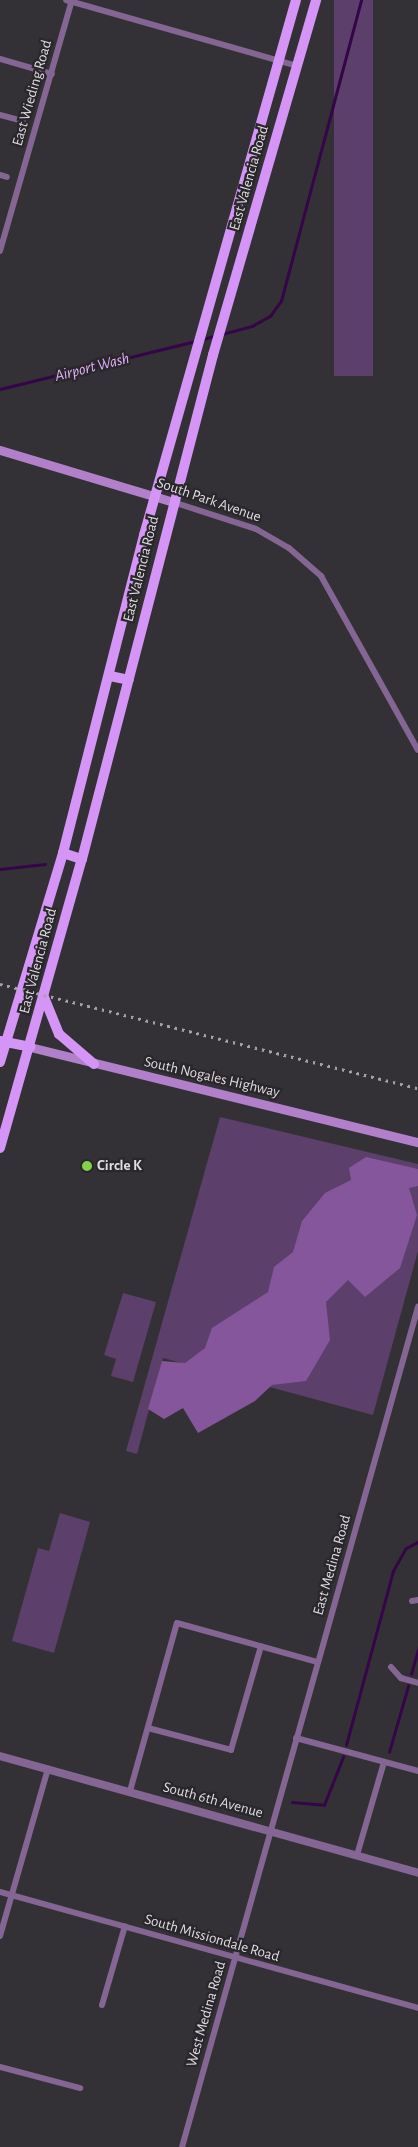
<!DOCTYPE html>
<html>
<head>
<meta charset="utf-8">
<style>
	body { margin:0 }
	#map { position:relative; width:418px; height:2147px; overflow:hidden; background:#343136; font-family:"Alegreya Sans",sans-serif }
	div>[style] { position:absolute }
	.green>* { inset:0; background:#5c3f6b; transform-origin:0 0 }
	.forest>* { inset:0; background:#85569c }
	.stream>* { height:2.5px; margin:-1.25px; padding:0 1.25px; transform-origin:1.25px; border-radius:1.25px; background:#360549 }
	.minor>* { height:6px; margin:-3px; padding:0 3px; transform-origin:3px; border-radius:3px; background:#846594 }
	.tertiary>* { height:8px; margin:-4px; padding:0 4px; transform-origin:4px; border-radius:4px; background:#846594 }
	.secondary>* { height:9px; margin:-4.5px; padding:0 4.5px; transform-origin:4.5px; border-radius:4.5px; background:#b280cb }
	.primary>* { height:10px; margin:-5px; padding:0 5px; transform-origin:5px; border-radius:5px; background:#d595f6 }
	.rail>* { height:2.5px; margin-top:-1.25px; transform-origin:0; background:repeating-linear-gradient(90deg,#a4a2a6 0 2.5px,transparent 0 7.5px) }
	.dots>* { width:14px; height:14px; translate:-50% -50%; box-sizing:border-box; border:2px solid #2a272c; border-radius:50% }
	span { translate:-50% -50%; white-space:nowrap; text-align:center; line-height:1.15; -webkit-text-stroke:4.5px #2a272c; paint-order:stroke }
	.street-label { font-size:15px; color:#dfdde0 }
	.poi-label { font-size:15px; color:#dfdde0; font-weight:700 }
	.left { translate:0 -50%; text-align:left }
	.water-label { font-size:16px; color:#e2b0fc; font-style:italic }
</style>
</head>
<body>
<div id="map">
	<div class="green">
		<div style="left:334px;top:0;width:39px;height:376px"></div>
		<div style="clip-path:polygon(220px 1117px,418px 1164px,418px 1251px,373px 1415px,163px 1358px,137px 1454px,126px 1451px)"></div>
		<div style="clip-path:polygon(123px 1293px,156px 1302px,133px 1382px,111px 1376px,116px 1359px,104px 1355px)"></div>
		<div style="clip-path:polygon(60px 1513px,90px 1522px,54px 1653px,12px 1641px,38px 1548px,49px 1551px)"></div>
	</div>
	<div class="forest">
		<div style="clip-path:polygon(366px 1157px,418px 1169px,418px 1186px,409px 1188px,417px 1215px,400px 1268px,365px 1297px,348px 1280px,326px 1302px,330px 1340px,306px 1381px,272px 1385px,255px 1401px,198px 1433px,183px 1408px,164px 1419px,148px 1409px,162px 1361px,185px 1363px,205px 1348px,212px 1328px,268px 1292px,274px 1267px,293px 1252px,302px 1221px,325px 1193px,351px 1180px,349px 1168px)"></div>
	</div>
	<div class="stream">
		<div style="left:222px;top:334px;width:31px;rotate:-15deg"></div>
		<div style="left:252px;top:326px;width:21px;rotate:-29deg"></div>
		<div style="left:270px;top:316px;width:19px;rotate:-54deg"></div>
		<div style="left:281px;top:301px;width:311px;rotate:-75.1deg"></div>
		<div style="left:203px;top:339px;width:11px;rotate:-15deg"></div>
		<div style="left:0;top:389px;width:201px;rotate:-13.8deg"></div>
		<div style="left:0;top:869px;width:45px;rotate:-6.3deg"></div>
		<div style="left:411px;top:1674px;width:26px;rotate:-74deg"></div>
		<div style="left:346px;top:1745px;width:180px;rotate:-74.9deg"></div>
		<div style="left:393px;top:1571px;width:26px;rotate:-61deg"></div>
		<div style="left:406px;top:1548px;width:13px;rotate:-27deg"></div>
		<div style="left:389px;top:1752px;width:69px;rotate:-73.9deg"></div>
		<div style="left:292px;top:1802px;width:32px;rotate:5deg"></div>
		<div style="left:324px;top:1805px;width:52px;rotate:-68.4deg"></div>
	</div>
	<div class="minor">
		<div style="left:66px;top:0;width:241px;rotate:15.9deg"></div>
		<div style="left:0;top:59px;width:54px;rotate:16.1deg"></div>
		<div style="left:0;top:115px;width:24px;rotate:15deg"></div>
		<div style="left:0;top:175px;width:7px;rotate:16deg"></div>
		<div style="left:0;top:251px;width:261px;rotate:-74deg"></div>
		<div style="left:173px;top:502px;width:87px;rotate:18deg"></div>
		<div style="left:256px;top:529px;width:38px;rotate:30deg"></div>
		<div style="left:289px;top:548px;width:43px;rotate:41.2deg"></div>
		<div style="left:321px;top:576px;width:199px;rotate:60.9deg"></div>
		<div style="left:412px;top:1601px;width:6px;rotate:-9deg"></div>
		<div style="left:391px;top:1667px;width:15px;rotate:48deg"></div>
		<div style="left:401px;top:1678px;width:18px;rotate:16deg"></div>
		<div style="left:148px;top:1728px;width:86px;rotate:14.8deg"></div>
		<div style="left:231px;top:1750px;width:108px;rotate:-73.9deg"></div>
		<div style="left:296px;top:1738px;width:126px;rotate:15.1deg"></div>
		<div style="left:130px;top:1791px;width:174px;rotate:-74.4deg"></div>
		<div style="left:177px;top:1623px;width:146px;rotate:15.5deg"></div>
		<div style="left:357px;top:1855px;width:97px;rotate:-73.8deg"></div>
		<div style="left:0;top:1892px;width:434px;rotate:15.5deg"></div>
		<div style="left:0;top:1936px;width:174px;rotate:-74deg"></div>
		<div style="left:102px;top:2005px;width:82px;rotate:-73.8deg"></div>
		<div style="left:0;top:2067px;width:83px;rotate:14.7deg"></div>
		<div style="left:182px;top:2147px;width:873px;rotate:-74.31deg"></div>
	</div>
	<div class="tertiary">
		<div style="left:0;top:1756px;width:434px;rotate:15.6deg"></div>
	</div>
	<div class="secondary">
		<div style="left:0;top:450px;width:181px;rotate:16.7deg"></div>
		<div style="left:30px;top:1047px;width:399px;rotate:13.8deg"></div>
	</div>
	<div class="primary">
		<div style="left:110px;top:676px;width:19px;rotate:12deg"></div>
		<div style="left:63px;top:853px;width:20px;rotate:18deg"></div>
		<div style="left:44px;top:997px;width:40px;rotate:68deg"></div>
		<div style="left:59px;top:1034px;width:46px;rotate:40.6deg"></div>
		<div style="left:0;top:1041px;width:31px;rotate:11deg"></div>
		<div style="left:0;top:1062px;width:218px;rotate:-73.2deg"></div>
		<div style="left:63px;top:853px;width:328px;rotate:-75.7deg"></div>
		<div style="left:144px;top:535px;width:556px;rotate:-74.14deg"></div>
		<div style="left:0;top:1148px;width:300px;rotate:-74.2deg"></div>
		<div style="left:82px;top:859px;width:521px;rotate:-75.43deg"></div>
		<div style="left:213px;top:355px;width:370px;rotate:-73.8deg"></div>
	</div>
	<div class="rail">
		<div style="left:0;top:984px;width:431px;rotate:14deg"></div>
	</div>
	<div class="dots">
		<div style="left:87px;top:1166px;background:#86cf4b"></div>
	</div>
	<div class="street-label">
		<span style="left:32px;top:93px;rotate:-74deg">East Wieding Road</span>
		<span style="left:249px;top:178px;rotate:-74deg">East Valencia Road</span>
		<span style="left:209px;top:500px;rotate:19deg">South Park Avenue</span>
		<span style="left:141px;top:569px;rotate:-76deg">East Valencia Road</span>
		<span style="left:38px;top:961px;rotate:-75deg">East Valencia Road</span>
		<span style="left:212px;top:1077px;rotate:13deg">South Nogales Highway</span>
		<span style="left:332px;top:1565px;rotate:-74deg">East Medina Road</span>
		<span style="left:213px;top:1800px;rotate:15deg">South 6th Avenue</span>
		<span style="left:212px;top:1938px;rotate:16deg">South Missiondale Road</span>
		<span style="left:206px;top:2014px;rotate:-74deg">West Medina Road</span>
	</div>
	<div class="poi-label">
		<span class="left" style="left:97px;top:1166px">Circle K</span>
	</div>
	<div class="water-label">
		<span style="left:92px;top:367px;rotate:-14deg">Airport Wash</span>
	</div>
</div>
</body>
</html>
